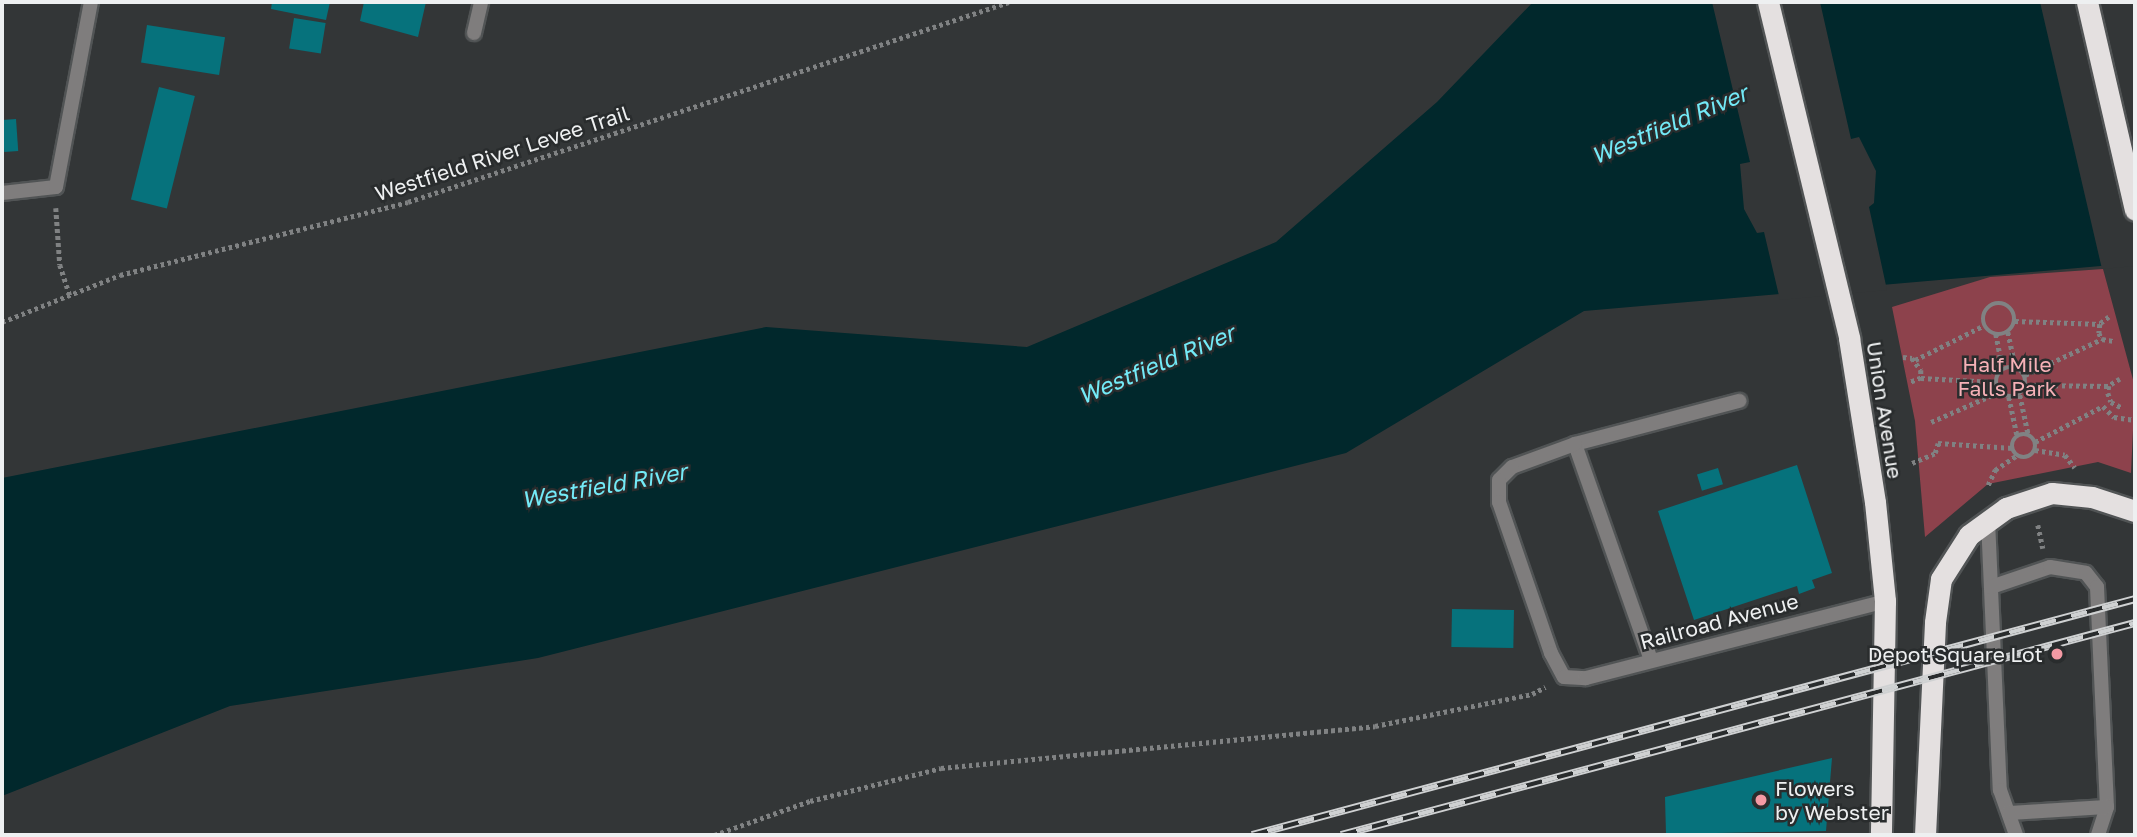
<!DOCTYPE html>
<html>
<head>
<meta charset="utf-8">
<style>
	body { margin:0 }
	#map { position:relative; width:2137px; height:837px; overflow:hidden; background:#333637; font-family:"Golos Text",sans-serif }
	div>[style] { position:absolute }
	.green>* { inset:0; background:#8d424c }
	.water>* { inset:0; background:#01282c }
	.pier>* { inset:0; background:#333637 }
	.building>* { inset:0; background:#06727c; transform-origin:0 0 }
	.path>* { height:4.5px; margin-top:-2.25px; transform-origin:0; background:repeating-linear-gradient(90deg,#808283 0 3.5px,transparent 0 7px) }
	.path>.ring { margin:-2.25px; padding:0; box-sizing:content-box; background:none; border:4.5px solid #808283; border-radius:50% }
	.roads { filter:drop-shadow(2px 0 #515455) drop-shadow(-2px 0 #515455) drop-shadow(0 2px #515455) drop-shadow(0 -2px #515455) }
	.lane>* { height:14px; margin:-7px; padding:0 7px; transform-origin:7px; border-radius:7px; background:#7f7d7d }
	.street>* { height:14px; margin:-7px; padding:0 7px; transform-origin:7px; border-radius:7px; background:#7f7d7d }
	.highway>* { height:21px; margin:-10.5px; padding:0 10.5px; transform-origin:10.5px; border-radius:10.5px; background:#e4e0e0 }
	.rail>* { height:8px; margin-top:-4px; transform-origin:0; background:repeating-linear-gradient(90deg,#292c2d 0 16px,#cfd1d2 0 32px); box-sizing:border-box; border-block:2px solid #cfd1d2 }
	.dots>* { width:19px; height:19px; translate:-50% -50%; box-sizing:border-box; border:4px solid #292c2d; border-radius:50% }
	span { translate:-50% -50%; white-space:nowrap; text-align:center; line-height:1.15; -webkit-text-stroke:5px #292c2d; paint-order:stroke }
	.street-label { font-size:21px; color:#eef0f1 }
	.park-label { font-size:21px; color:#f6b1b7 }
	.poi-label { font-size:21px; color:#eef0f1 }
	.right { translate:-100% -50%; text-align:right }
	.left { translate:0 -50%; text-align:left }
	.water-label { font-size:23px; color:#73eaf7; font-style:italic }
	.frame { position:absolute; inset:0; border:4px solid #eef0f1; pointer-events:none }
</style>
</head>
<body>
<div id="map">
	<div class="green">
		<div style="clip-path:polygon(2103px 269px,2135px 387px,2131px 473px,2098px 462px,1988px 484px,1925px 537px,1915px 421px,1892px 307px,1990px 277px)"></div>
	</div>
	<div class="water">
		<div style="clip-path:polygon(1533px 2px,2135px 2px,2135px 263px,1584px 311px,1346px 453px,538px 658px,230px 706px,2px 796px,2px 478px,766px 327px,1027px 347px,1276px 242px,1437px 102px)"></div>
	</div>
	<div class="pier">
		<div style="clip-path:polygon(1712px 2px,1820px 2px,1851px 139px,1859px 137px,1876px 171px,1874px 203px,1869px 207px,1887px 290px,1780px 300px,1764px 232px,1757px 233px,1744px 209px,1740px 164px,1750px 162px)"></div>
		<div style="clip-path:polygon(2040px 2px,2135px 2px,2135px 266px,2102px 269px)"></div>
	</div>
	<div class="building">
		<div style="clip-path:polygon(272px 2px,330px 2px,326px 20px,271px 9px)"></div>
		<div style="clip-path:polygon(364px 2px,426px 2px,418px 37px,360px 21px)"></div>
		<div style="left:294px;top:18px;width:32px;height:31px;rotate:9deg"></div>
		<div style="left:147px;top:25px;width:79px;height:38px;rotate:9deg"></div>
		<div style="left:159px;top:87px;width:37px;height:116px;rotate:14deg"></div>
		<div style="left:16px;top:119px;width:32px;height:14px;rotate:86deg"></div>
		<div style="clip-path:polygon(1797px 465px,1832px 573px,1812px 580px,1815px 588px,1799px 594px,1797px 586px,1694px 620px,1658px 511px)"></div>
		<div style="left:1718px;top:468px;width:17px;height:22px;rotate:73deg"></div>
		<div style="left:1452px;top:609px;width:62px;height:38px;rotate:1deg"></div>
		<div style="clip-path:polygon(1832px 758px,1826px 831px,1666px 834px,1665px 797px)"></div>
	</div>
	<div class="path">
		<div style="left:56px;top:208px;width:57px;rotate:86deg"></div>
		<div style="left:60px;top:265px;width:33px;rotate:72deg"></div>
		<div class="ring" style="left:1983px;top:303px;width:27.5px;height:27.5px"></div>
		<div style="left:2109px;top:317px;width:11px;rotate:142deg"></div>
		<div style="left:2100px;top:324px;width:9px;rotate:96deg"></div>
		<div style="left:2099px;top:333px;width:7px;rotate:63deg"></div>
		<div style="left:2102px;top:339px;width:11px;rotate:10deg"></div>
		<div style="left:2015px;top:321px;width:85px;rotate:2deg"></div>
		<div style="left:2px;top:322px;width:127px;rotate:-21.7deg"></div>
		<div style="left:120px;top:275px;width:297px;rotate:-14.2deg"></div>
		<div style="left:408px;top:202px;width:633px;rotate:-18.41deg"></div>
		<div style="left:2008px;top:332px;width:35px;rotate:78deg"></div>
		<div style="left:1996px;top:334px;width:36px;rotate:79deg"></div>
		<div style="left:1903px;top:357px;width:9px;rotate:6deg"></div>
		<div style="left:1912px;top:358px;width:15px;rotate:53deg"></div>
		<div style="left:1921px;top:370px;width:8px;rotate:90deg"></div>
		<div style="left:1921px;top:378px;width:11px;rotate:158deg"></div>
		<div style="left:1915px;top:360px;width:78px;rotate:-26.6deg"></div>
		<div class="ring" style="left:1996px;top:367px;width:25.5px;height:25.5px"></div>
		<div style="left:2025px;top:375px;width:85px;rotate:-25.1deg"></div>
		<div style="left:1921px;top:378px;width:74px;rotate:3.1deg"></div>
		<div style="left:2120px;top:379px;width:13px;rotate:148deg"></div>
		<div style="left:2109px;top:386px;width:7px;rotate:98deg"></div>
		<div style="left:2108px;top:393px;width:9px;rotate:72deg"></div>
		<div style="left:2111px;top:402px;width:11px;rotate:27deg"></div>
		<div style="left:2027px;top:385px;width:82px;rotate:0.7deg"></div>
		<div style="left:2020px;top:395px;width:40px;rotate:78deg"></div>
		<div style="left:2009px;top:397px;width:40px;rotate:78deg"></div>
		<div style="left:1931px;top:422px;width:74px;rotate:-23.8deg"></div>
		<div class="ring" style="left:2012px;top:434px;width:19.5px;height:19.5px"></div>
		<div style="left:2035px;top:442px;width:77px;rotate:-27.9deg"></div>
		<div style="left:2103px;top:406px;width:16px;rotate:45deg"></div>
		<div style="left:2114px;top:417px;width:21px;rotate:8deg"></div>
		<div style="left:2035px;top:450px;width:30px;rotate:9deg"></div>
		<div style="left:2065px;top:455px;width:16px;rotate:52deg"></div>
		<div style="left:1912px;top:463px;width:25px;rotate:-23deg"></div>
		<div style="left:1935px;top:453px;width:10px;rotate:-73deg"></div>
		<div style="left:1938px;top:443px;width:75px;rotate:3.8deg"></div>
		<div style="left:1988px;top:485px;width:17px;rotate:-65deg"></div>
		<div style="left:1995px;top:470px;width:27px;rotate:-34deg"></div>
		<div style="left:2038px;top:525px;width:24px;rotate:78deg"></div>
		<div style="left:714px;top:835px;width:102px;rotate:-19.5deg"></div>
		<div style="left:810px;top:801px;width:135px;rotate:-14.1deg"></div>
		<div style="left:941px;top:768px;width:436px;rotate:-5.5deg"></div>
		<div style="left:1375px;top:726px;width:160px;rotate:-11.5deg"></div>
		<div style="left:1532px;top:694px;width:15px;rotate:-28deg"></div>
	</div>
	<div class="roads">
		<div class="lane">
			<div style="left:474px;top:33px;width:32px;rotate:-77deg"></div>
			<div style="left:1575px;top:444px;width:170px;rotate:-14.7deg"></div>
			<div style="left:1988px;top:520px;width:270px;rotate:87.5deg"></div>
			<div style="left:2000px;top:790px;width:48px;rotate:70.4deg"></div>
			<div style="left:1991px;top:587px;width:62px;rotate:-18.7deg"></div>
			<div style="left:2050px;top:567px;width:36px;rotate:9deg"></div>
			<div style="left:2086px;top:573px;width:18px;rotate:52deg"></div>
			<div style="left:2097px;top:587px;width:220px;rotate:87.4deg"></div>
			<div style="left:2107px;top:807px;width:29px;rotate:108deg"></div>
			<div style="left:1651px;top:660px;width:229px;rotate:-109.4deg"></div>
			<div style="left:1575px;top:444px;width:67px;rotate:159.9deg"></div>
			<div style="left:1512px;top:467px;width:18px;rotate:135deg"></div>
			<div style="left:1499px;top:480px;width:22px;rotate:90deg"></div>
			<div style="left:1499px;top:502px;width:160px;rotate:71deg"></div>
			<div style="left:1551px;top:653px;width:27px;rotate:62deg"></div>
			<div style="left:1564px;top:677px;width:22px;rotate:3deg"></div>
			<div style="left:1586px;top:678px;width:309px;rotate:-14.4deg"></div>
			<div style="left:2009px;top:813px;width:98px;rotate:-3.5deg"></div>
		</div>
		<div class="street">
			<div style="left:2px;top:193px;width:54px;rotate:-6.3deg"></div>
			<div style="left:56px;top:187px;width:188px;rotate:-79.3deg"></div>
		</div>
		<div class="highway">
			<div style="left:1768px;top:2px;width:346px;rotate:76.4deg"></div>
			<div style="left:1849px;top:338px;width:166px;rotate:81deg"></div>
			<div style="left:1875px;top:502px;width:100px;rotate:84.2deg"></div>
			<div style="left:1885px;top:601px;width:234px;rotate:91deg"></div>
			<div style="left:2087px;top:2px;width:213px;rotate:77deg"></div>
			<div style="left:1925px;top:835px;width:213px;rotate:-87.3deg"></div>
			<div style="left:1935px;top:622px;width:43px;rotate:-82.1deg"></div>
			<div style="left:1941px;top:579px;width:52px;rotate:-57.5deg"></div>
			<div style="left:1969px;top:535px;width:46px;rotate:-36.1deg"></div>
			<div style="left:2006px;top:508px;width:48px;rotate:-18.1deg"></div>
			<div style="left:2052px;top:493px;width:40px;rotate:5.7deg"></div>
			<div style="left:2092px;top:497px;width:45px;rotate:18deg"></div>
		</div>
	</div>
	<div class="rail">
		<div style="left:1252px;top:835px;width:914px;rotate:-14.96deg"></div>
		<div style="left:1341px;top:835px;width:822px;rotate:-14.95deg"></div>
	</div>
	<div class="dots">
		<div style="left:2057px;top:654px;background:#f49aa4"></div>
		<div style="left:1761px;top:800px;background:#f49aa4"></div>
	</div>
	<div class="street-label">
		<span style="left:502px;top:153px;rotate:-18deg">Westfield River Levee Trail</span>
		<span style="left:1885px;top:410px;rotate:81deg">Union Avenue</span>
		<span style="left:1719px;top:621px;rotate:-15deg">Railroad Avenue</span>
	</div>
	<div class="park-label">
		<span style="left:2007px;top:376px">Half Mile<br>Falls Park</span>
	</div>
	<div class="poi-label">
		<span class="right" style="left:2043px;top:654px">Depot Square Lot</span>
		<span class="left" style="left:1775px;top:800px">Flowers<br>by Webster</span>
	</div>
	<div class="water-label">
		<span style="left:1669px;top:124px;rotate:-23deg">Westfield River</span>
		<span style="left:1156px;top:364px;rotate:-23deg">Westfield River</span>
		<span style="left:604px;top:485px;rotate:-10deg">Westfield River</span>
	</div>
	<div class="frame"></div>
</div>
</body>
</html>
